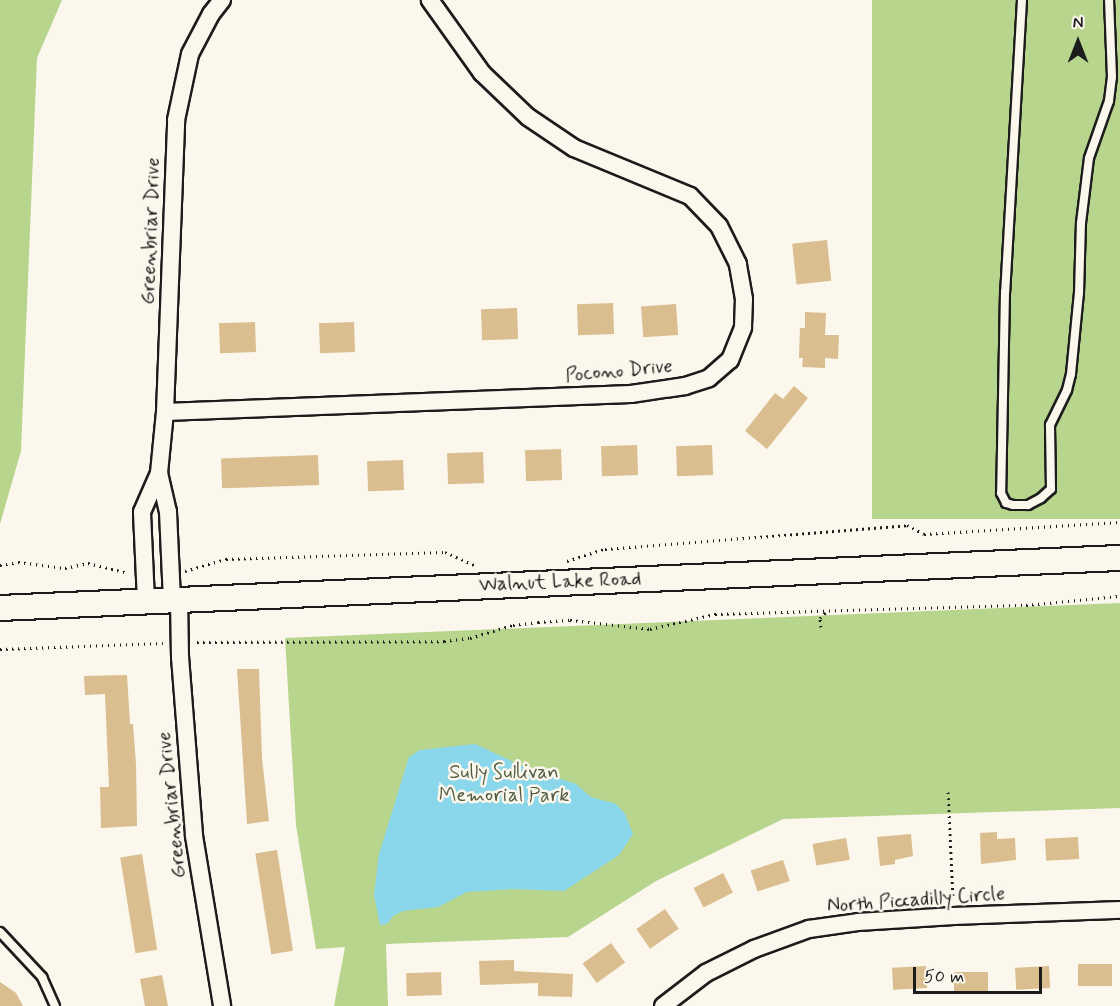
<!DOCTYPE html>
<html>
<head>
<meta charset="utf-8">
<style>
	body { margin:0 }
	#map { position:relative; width:1120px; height:1006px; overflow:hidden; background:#fbf7ec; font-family:Mynerve,sans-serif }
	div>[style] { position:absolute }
	.green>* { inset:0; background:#b7d58d; transform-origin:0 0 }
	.water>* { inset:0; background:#8ad6ea }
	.building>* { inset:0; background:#dabe8f; transform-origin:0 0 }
	.path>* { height:3px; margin-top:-1.5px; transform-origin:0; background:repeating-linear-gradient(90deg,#1c1c1c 0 1.5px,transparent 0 6px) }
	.roads { filter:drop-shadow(2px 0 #1c1c1c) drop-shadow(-2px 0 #1c1c1c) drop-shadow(0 2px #1c1c1c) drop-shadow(0 -2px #1c1c1c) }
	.lane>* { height:8px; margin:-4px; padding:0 4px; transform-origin:4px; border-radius:4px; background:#fbf7ec }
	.street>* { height:16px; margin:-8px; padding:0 8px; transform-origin:8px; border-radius:8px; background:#fbf7ec }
	.secondary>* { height:24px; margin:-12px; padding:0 12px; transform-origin:12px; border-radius:12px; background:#fbf7ec }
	span { translate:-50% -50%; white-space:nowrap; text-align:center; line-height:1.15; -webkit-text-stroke:5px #fbf7ec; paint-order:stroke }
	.street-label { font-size:20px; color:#1c1c1c }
	.park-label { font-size:20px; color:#525d44 }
	.north { position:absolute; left:1048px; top:12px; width:60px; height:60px; -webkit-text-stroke:4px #fbf7ec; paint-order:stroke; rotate:0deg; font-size:16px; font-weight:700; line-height:24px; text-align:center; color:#1c1c1c }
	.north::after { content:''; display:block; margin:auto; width:21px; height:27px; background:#1c1c1c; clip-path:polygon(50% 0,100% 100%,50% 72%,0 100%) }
	.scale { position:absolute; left:913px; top:967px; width:129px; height:27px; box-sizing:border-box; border:3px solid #1c1c1c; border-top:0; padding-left:8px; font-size:18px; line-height:21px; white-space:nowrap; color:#1c1c1c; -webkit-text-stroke:4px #fbf7ec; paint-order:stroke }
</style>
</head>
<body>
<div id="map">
	<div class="green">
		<div style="clip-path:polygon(0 0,62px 0,37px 58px,21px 451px,0 524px)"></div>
		<div style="left:872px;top:0;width:248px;height:519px"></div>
		<div style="clip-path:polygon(1120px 603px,1120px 808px,783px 819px,656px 881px,568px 937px,386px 944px,388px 1006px,334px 1006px,345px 947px,316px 949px,296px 825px,285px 638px)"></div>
	</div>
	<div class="water">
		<div style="clip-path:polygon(475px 744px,520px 765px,576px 784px,591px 797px,616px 804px,625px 814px,633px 834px,619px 855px,564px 891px,513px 889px,467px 892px,438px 907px,403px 911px,393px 916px,387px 924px,380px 925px,374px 895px,379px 854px,409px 757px,420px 750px)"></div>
	</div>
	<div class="building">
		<div style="left:827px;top:240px;width:41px;height:35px;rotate:84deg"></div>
		<div style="left:613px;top:303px;width:31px;height:36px;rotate:88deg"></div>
		<div style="left:676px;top:304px;width:31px;height:35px;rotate:86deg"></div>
		<div style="left:517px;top:308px;width:31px;height:36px;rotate:88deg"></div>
		<div style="clip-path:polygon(805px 312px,826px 313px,825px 335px,839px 335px,838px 359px,825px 358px,825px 368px,802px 367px,803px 358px,799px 358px,800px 328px,805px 328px)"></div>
		<div style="left:255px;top:322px;width:30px;height:36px;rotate:88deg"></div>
		<div style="left:354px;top:322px;width:30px;height:35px;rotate:88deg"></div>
		<div style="clip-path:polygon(794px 386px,808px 398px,767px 449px,745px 431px,775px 393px,783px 399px)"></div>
		<div style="left:637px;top:445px;width:30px;height:36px;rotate:88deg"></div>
		<div style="left:712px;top:445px;width:30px;height:36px;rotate:88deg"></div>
		<div style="left:561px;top:449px;width:31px;height:36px;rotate:88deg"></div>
		<div style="left:483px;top:452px;width:31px;height:36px;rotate:88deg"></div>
		<div style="left:318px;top:455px;width:30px;height:97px;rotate:88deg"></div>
		<div style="left:403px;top:460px;width:30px;height:36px;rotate:88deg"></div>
		<div style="clip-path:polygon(237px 669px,259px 669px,262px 758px,269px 821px,247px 824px)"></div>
		<div style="clip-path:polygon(127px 675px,130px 724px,133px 724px,136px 764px,137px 826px,101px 828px,100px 787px,109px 787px,105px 694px,85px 695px,84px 676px)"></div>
		<div style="clip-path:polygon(997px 832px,997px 839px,1015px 838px,1016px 860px,981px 864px,980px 833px)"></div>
		<div style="clip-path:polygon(911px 834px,913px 856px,895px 860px,895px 864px,880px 866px,877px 837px)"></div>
		<div style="left:1078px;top:837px;width:22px;height:33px;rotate:87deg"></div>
		<div style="left:846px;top:838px;width:22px;height:34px;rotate:80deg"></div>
		<div style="left:277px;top:850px;width:102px;height:22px;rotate:81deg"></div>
		<div style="left:142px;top:854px;width:97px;height:22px;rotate:81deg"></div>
		<div style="left:783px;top:860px;width:22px;height:34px;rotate:72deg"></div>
		<div style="left:723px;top:873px;width:22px;height:33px;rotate:63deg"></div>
		<div style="left:665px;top:909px;width:24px;height:35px;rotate:55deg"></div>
		<div style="left:611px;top:943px;width:24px;height:35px;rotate:54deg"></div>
		<div style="clip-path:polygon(514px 960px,514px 971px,573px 974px,572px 997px,538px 996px,538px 983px,480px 985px,479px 961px)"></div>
		<div style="left:1078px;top:964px;width:34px;height:22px"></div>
		<div style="left:926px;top:966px;width:22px;height:34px;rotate:87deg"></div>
		<div style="left:1049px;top:966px;width:22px;height:34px;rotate:87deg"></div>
		<div style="left:441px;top:972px;width:23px;height:35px;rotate:88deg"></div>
		<div style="left:954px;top:972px;width:34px;height:22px"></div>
		<div style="clip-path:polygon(162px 975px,168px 1006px,145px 1006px,140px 979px)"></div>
		<div style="clip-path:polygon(0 982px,16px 993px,23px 1006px,0 1006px)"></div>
	</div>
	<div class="path">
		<div style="left:567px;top:561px;width:40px;rotate:-18deg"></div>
		<div style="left:605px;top:549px;width:303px;rotate:-4.5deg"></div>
		<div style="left:907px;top:525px;width:19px;rotate:28deg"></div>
		<div style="left:924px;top:534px;width:196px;rotate:-3.5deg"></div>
		<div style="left:0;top:565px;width:18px;rotate:-9deg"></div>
		<div style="left:18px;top:562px;width:47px;rotate:7.3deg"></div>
		<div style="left:65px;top:568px;width:24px;rotate:-12deg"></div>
		<div style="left:88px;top:563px;width:41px;rotate:14deg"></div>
		<div style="left:185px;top:571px;width:43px;rotate:-16.3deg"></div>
		<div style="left:226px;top:559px;width:219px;rotate:-1.8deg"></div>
		<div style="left:445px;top:552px;width:32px;rotate:24deg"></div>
		<div style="left:821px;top:627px;width:9px;rotate:-96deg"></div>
		<div style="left:820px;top:618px;width:8px;rotate:-45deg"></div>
		<div style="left:197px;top:642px;width:247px;rotate:-0.2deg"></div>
		<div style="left:444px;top:641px;width:26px;rotate:-7deg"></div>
		<div style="left:470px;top:638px;width:45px;rotate:-16.8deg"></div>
		<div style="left:513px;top:625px;width:25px;rotate:-7deg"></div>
		<div style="left:538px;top:622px;width:32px;rotate:-4deg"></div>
		<div style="left:570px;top:620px;width:81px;rotate:6.4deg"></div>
		<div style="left:650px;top:629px;width:67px;rotate:-13deg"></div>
		<div style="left:715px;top:614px;width:311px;rotate:-1.7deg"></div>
		<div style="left:1026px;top:605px;width:94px;rotate:-5.5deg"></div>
		<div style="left:0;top:649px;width:163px;rotate:-2.1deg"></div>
		<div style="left:948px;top:792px;width:107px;rotate:87.3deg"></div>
	</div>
	<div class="roads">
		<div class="lane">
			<div style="left:1022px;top:0;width:292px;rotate:93.3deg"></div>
			<div style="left:1005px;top:292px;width:201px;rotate:91.1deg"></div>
			<div style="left:1001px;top:493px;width:11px;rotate:63deg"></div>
			<div style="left:1006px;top:503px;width:7px;rotate:16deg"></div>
			<div style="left:1013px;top:505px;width:15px"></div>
			<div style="left:1028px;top:505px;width:15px;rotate:-28deg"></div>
			<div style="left:1041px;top:498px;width:13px;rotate:-42deg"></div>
			<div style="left:1051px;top:489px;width:64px;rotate:-90.9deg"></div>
			<div style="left:1050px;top:425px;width:39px;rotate:-64deg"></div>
			<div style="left:1067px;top:390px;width:16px;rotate:-76deg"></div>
			<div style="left:1071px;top:374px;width:81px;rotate:-84.4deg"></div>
			<div style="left:1079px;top:293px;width:70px;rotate:-88.4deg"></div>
			<div style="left:1081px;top:223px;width:65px;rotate:-83deg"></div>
			<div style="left:1089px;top:158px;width:60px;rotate:-70.7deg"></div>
			<div style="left:1109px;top:101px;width:24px;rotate:-83deg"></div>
			<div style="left:1112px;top:77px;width:77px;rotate:-92.2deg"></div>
			<div style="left:0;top:932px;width:62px;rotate:47deg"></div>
			<div style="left:42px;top:977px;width:32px;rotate:66deg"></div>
		</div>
		<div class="street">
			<div style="left:165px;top:412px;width:466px;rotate:-2.2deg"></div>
			<div style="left:631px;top:394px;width:55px;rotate:-8.4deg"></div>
			<div style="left:685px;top:386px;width:25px;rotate:-18deg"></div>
			<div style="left:709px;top:378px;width:28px;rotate:-41deg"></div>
			<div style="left:730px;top:360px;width:35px;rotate:-68deg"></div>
			<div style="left:743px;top:327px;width:28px;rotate:-88deg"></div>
			<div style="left:744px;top:299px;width:36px;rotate:-100deg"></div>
			<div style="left:738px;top:264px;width:42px;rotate:-116.6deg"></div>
			<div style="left:719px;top:226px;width:42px;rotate:-134deg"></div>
			<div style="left:690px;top:196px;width:126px;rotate:-157.5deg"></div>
			<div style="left:574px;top:148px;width:55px;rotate:-146deg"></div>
			<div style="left:528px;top:117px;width:64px;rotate:-136.3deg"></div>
			<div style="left:482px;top:73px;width:90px;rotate:-125.5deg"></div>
			<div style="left:159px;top:473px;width:61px;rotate:-84.4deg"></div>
			<div style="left:165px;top:412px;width:292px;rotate:-87.8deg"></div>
			<div style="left:176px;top:120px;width:67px;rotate:-78deg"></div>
			<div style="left:190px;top:54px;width:45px;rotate:-62.3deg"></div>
			<div style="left:211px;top:14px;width:18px;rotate:-52deg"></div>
			<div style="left:179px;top:599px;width:58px;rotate:89deg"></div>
			<div style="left:180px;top:657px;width:180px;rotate:85.5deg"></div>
			<div style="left:194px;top:836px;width:172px;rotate:80.6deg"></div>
			<div style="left:146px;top:601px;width:89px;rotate:-92.6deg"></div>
			<div style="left:142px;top:512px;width:43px;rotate:-66.4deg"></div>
			<div style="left:159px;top:473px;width:40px;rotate:77deg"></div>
			<div style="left:168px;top:512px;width:87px;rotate:87.4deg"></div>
			<div style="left:663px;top:1006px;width:54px;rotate:-37.5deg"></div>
			<div style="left:706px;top:973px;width:54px;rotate:-26.6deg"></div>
			<div style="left:754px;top:949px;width:59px;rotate:-20deg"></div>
			<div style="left:809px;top:929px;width:49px;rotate:-8.1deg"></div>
			<div style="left:858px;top:922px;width:96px;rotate:-3.6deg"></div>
			<div style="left:954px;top:916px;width:166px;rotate:-2.1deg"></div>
		</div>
		<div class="secondary">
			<div style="left:0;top:608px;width:1121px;rotate:-2.56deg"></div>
		</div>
	</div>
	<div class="street-label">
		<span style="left:151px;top:231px;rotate:-88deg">Greenbriar Drive</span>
		<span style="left:619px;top:371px;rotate:-5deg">Pocono Drive</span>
		<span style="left:560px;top:582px;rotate:-2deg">Walnut Lake Road</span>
		<span style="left:172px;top:805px;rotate:-96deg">Greenbriar Drive</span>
		<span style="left:916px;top:900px;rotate:-4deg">North Piccadilly Circle</span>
	</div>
	<div class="park-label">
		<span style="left:504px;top:784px">Sully Sullivan<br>Memorial Park</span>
	</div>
	<div class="north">N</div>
	<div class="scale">50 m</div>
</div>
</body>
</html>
